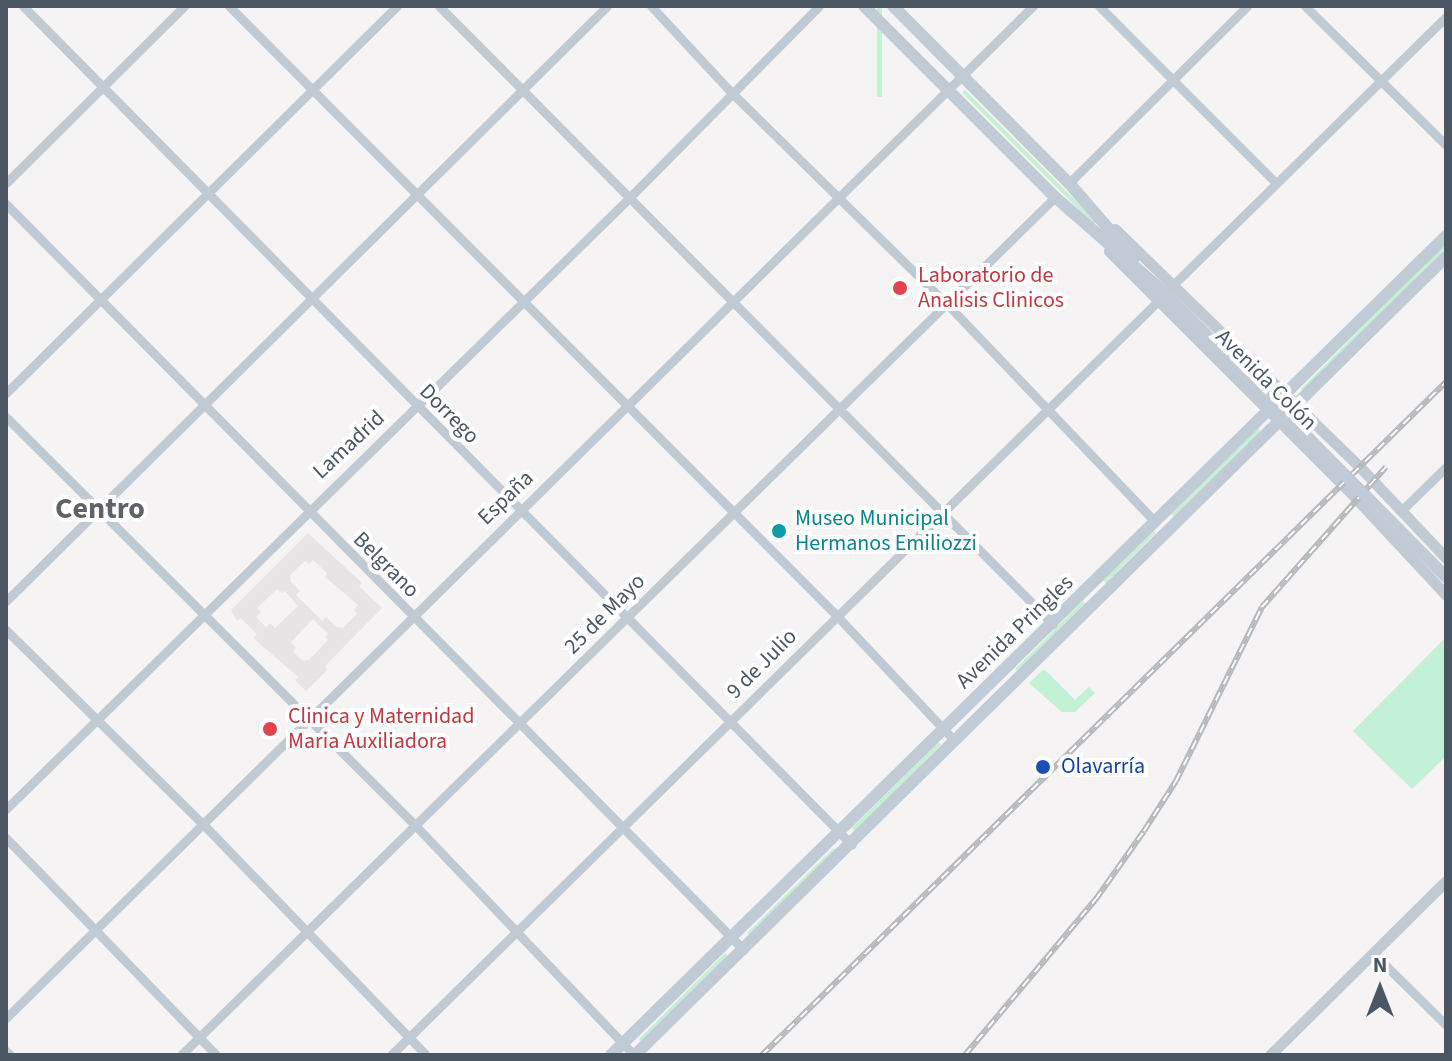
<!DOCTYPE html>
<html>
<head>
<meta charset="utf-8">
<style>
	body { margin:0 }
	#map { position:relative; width:1452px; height:1061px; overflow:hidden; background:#f5f3f3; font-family:"Source Sans 3",sans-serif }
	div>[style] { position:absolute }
	.education>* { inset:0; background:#e6e4e5 }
	.green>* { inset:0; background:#c3f1d5; transform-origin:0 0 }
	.minor>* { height:9px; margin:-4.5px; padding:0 4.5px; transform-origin:4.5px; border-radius:4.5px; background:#c1cad2 }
	.tertiary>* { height:11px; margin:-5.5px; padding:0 5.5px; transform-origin:5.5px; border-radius:5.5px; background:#c1cad2 }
	.secondary>* { height:12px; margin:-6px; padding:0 6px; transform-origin:6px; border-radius:6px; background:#c1cbd6 }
	.rail>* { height:6px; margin-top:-3px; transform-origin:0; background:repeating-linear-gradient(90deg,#fff 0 9px,#b5b8bd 0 18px); box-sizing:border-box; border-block:2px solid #b5b8bd }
	.secondary-bridge>* { height:12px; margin:-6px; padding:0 6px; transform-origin:6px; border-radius:6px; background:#c1cbd6 }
	.dots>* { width:22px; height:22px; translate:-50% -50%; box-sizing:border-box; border:4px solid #fff; border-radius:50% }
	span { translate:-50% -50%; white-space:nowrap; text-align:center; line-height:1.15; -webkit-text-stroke:8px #fff; paint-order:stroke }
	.health-label { font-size:22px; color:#be3a42 }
	.left { translate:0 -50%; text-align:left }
	.street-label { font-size:22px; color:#4a5661 }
	.culture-label { font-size:22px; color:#0d838f }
	.transit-label { font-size:22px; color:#164399 }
	.district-label { font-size:30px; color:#5f6368; font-weight:700 }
	.frame { position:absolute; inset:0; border:8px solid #4a5661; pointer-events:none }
	.north { position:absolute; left:1340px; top:949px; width:80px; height:80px; -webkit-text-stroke:6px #fff; paint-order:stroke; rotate:0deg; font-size:22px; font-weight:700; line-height:32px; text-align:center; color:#4a5661 }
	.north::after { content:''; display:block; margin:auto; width:28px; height:36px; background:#4a5661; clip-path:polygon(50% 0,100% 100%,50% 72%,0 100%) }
</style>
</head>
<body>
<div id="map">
	<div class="education">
		<div style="clip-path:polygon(evenodd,308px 533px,362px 583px,359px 586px,382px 608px,325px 666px,327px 670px,306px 691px,295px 680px,298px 677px,253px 638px,257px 634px,241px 618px,237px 621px,231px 610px,308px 533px,313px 560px,327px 573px,325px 577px,358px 605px,354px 610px,357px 614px,343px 628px,336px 627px,326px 617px,322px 621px,296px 595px,300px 591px,291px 582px,290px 575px,305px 561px,309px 564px,313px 560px,308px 533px,277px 589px,282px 593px,285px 591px,298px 606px,275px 628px,270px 623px,266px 627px,256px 617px,261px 612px,257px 608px,277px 589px,308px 533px,313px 619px,328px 634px,325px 637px,328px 640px,309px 660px,303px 661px,293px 652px,296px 648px,291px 642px,313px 619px)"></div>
	</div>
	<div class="green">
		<div style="left:877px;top:6px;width:5px;height:91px"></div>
		<div style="left:965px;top:90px;width:186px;height:4px;rotate:45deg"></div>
		<div style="clip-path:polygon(1446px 243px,1446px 248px,1304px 392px,1301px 389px)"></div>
		<div style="clip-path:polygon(1258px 428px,1261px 431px,1174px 516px,1171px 514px)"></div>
		<div style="clip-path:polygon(1154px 531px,1156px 533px,1106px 583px,1103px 580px)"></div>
		<div style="clip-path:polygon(1083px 601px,1086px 604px,1018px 671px,1015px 669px)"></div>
		<div style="clip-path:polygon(1446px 637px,1446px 756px,1412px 789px,1353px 731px)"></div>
		<div style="clip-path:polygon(1044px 669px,1075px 700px,1089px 687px,1095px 693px,1075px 712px,1062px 712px,1029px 683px)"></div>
		<div style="left:938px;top:742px;width:4px;height:122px;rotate:45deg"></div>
		<div style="clip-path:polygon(834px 848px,837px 850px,750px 936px,747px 933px)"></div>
		<div style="left:725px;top:953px;width:4px;height:122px;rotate:45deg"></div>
	</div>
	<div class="minor">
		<div style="left:23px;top:6px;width:1179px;rotate:45.34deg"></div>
		<div style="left:229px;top:6px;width:861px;rotate:45.09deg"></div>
		<div style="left:837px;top:616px;width:170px;rotate:46.7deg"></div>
		<div style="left:439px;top:6px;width:871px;rotate:45.19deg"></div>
		<div style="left:651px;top:6px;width:117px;rotate:47.1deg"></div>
		<div style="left:731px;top:92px;width:303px;rotate:44.5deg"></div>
		<div style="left:947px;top:304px;width:301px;rotate:46.3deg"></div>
		<div style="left:1099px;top:6px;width:249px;rotate:45deg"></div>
		<div style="left:1305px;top:6px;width:198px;rotate:44.6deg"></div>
		<div style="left:6px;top:183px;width:251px;rotate:-44.8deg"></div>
		<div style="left:1069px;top:183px;width:251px;rotate:-44.8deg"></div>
		<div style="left:6px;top:204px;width:1049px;rotate:45.31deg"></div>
		<div style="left:1173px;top:285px;width:383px;rotate:-44.5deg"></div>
		<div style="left:6px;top:393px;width:550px;rotate:-44.71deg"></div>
		<div style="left:6px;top:417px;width:575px;rotate:44.93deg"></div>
		<div style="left:413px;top:823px;width:320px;rotate:46.4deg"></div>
		<div style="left:1401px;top:511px;width:63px;rotate:-44.4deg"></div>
		<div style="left:6px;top:601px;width:846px;rotate:-44.71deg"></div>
		<div style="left:6px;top:630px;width:275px;rotate:44.6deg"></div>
		<div style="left:202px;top:823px;width:322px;rotate:46deg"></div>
		<div style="left:6px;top:809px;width:873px;rotate:-44.44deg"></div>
		<div style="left:629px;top:198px;width:270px;rotate:-45.3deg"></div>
		<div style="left:6px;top:838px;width:302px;rotate:45.9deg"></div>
		<div style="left:1373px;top:953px;width:103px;rotate:44.6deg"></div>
		<div style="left:6px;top:1018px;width:1442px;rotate:-44.58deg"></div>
		<div style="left:6px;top:1051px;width:6px;rotate:45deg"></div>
		<div style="left:181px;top:1055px;width:1225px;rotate:-44.47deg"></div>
		<div style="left:391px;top:1055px;width:1077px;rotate:-44.51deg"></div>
	</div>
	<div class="tertiary">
		<div style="left:1115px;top:229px;width:340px;rotate:44.2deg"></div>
		<div style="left:1359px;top:466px;width:127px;rotate:46.6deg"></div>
		<div style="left:1109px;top:251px;width:342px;rotate:45deg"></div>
		<div style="left:1351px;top:493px;width:139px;rotate:47deg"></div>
		<div style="left:1270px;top:1055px;width:247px;rotate:-44.7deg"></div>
	</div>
	<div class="secondary">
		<div style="left:864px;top:6px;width:270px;rotate:45deg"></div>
		<div style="left:1055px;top:197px;width:146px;rotate:41.1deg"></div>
		<div style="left:893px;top:6px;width:250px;rotate:45.2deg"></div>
		<div style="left:1069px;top:183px;width:99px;rotate:49.1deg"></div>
		<div style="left:611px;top:1055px;width:1170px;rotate:-44.45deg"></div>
		<div style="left:635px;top:1055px;width:1138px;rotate:-44.54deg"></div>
	</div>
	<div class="rail">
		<div style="left:762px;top:1055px;width:960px;rotate:-44.54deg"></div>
		<div style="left:965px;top:1055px;width:204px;rotate:-50deg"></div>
		<div style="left:1096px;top:899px;width:83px;rotate:-54.8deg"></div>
		<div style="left:1144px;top:831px;width:59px;rotate:-57.4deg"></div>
		<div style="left:1176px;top:781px;width:194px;rotate:-63.7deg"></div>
		<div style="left:1262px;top:607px;width:187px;rotate:-48.5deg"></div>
	</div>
	<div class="secondary-bridge">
		<div style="left:1165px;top:293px;width:400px;rotate:45.3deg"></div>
	</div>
	<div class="dots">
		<div style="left:900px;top:288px;background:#e0444e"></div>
		<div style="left:779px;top:531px;background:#0f9aa8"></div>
		<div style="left:270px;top:729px;background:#e0444e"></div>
		<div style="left:1043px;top:767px;background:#1a4fb4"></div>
	</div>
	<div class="health-label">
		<span class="left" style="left:918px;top:288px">Laboratorio de<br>Analisis Clinicos</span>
		<span class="left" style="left:288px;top:729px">Clinica y Maternidad<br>Maria Auxiliadora</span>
	</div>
	<div class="street-label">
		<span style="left:1266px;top:380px;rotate:45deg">Avenida Colón</span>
		<span style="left:449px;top:414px;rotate:45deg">Dorrego</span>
		<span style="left:349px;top:445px;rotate:-43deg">Lamadrid</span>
		<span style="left:506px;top:498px;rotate:-44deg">España</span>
		<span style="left:386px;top:565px;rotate:45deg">Belgrano</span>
		<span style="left:605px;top:614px;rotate:-45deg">25 de Mayo</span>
		<span style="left:1015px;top:632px;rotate:-44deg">Avenida Pringles</span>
		<span style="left:762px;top:664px;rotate:-45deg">9 de Julio</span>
	</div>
	<div class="culture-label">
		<span class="left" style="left:795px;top:531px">Museo Municipal<br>Hermanos Emiliozzi</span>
	</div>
	<div class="transit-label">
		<span class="left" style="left:1061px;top:767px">Olavarría</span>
	</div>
	<div class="district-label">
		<span style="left:100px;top:509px">Centro</span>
	</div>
	<div class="frame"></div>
	<div class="north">N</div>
</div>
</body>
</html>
